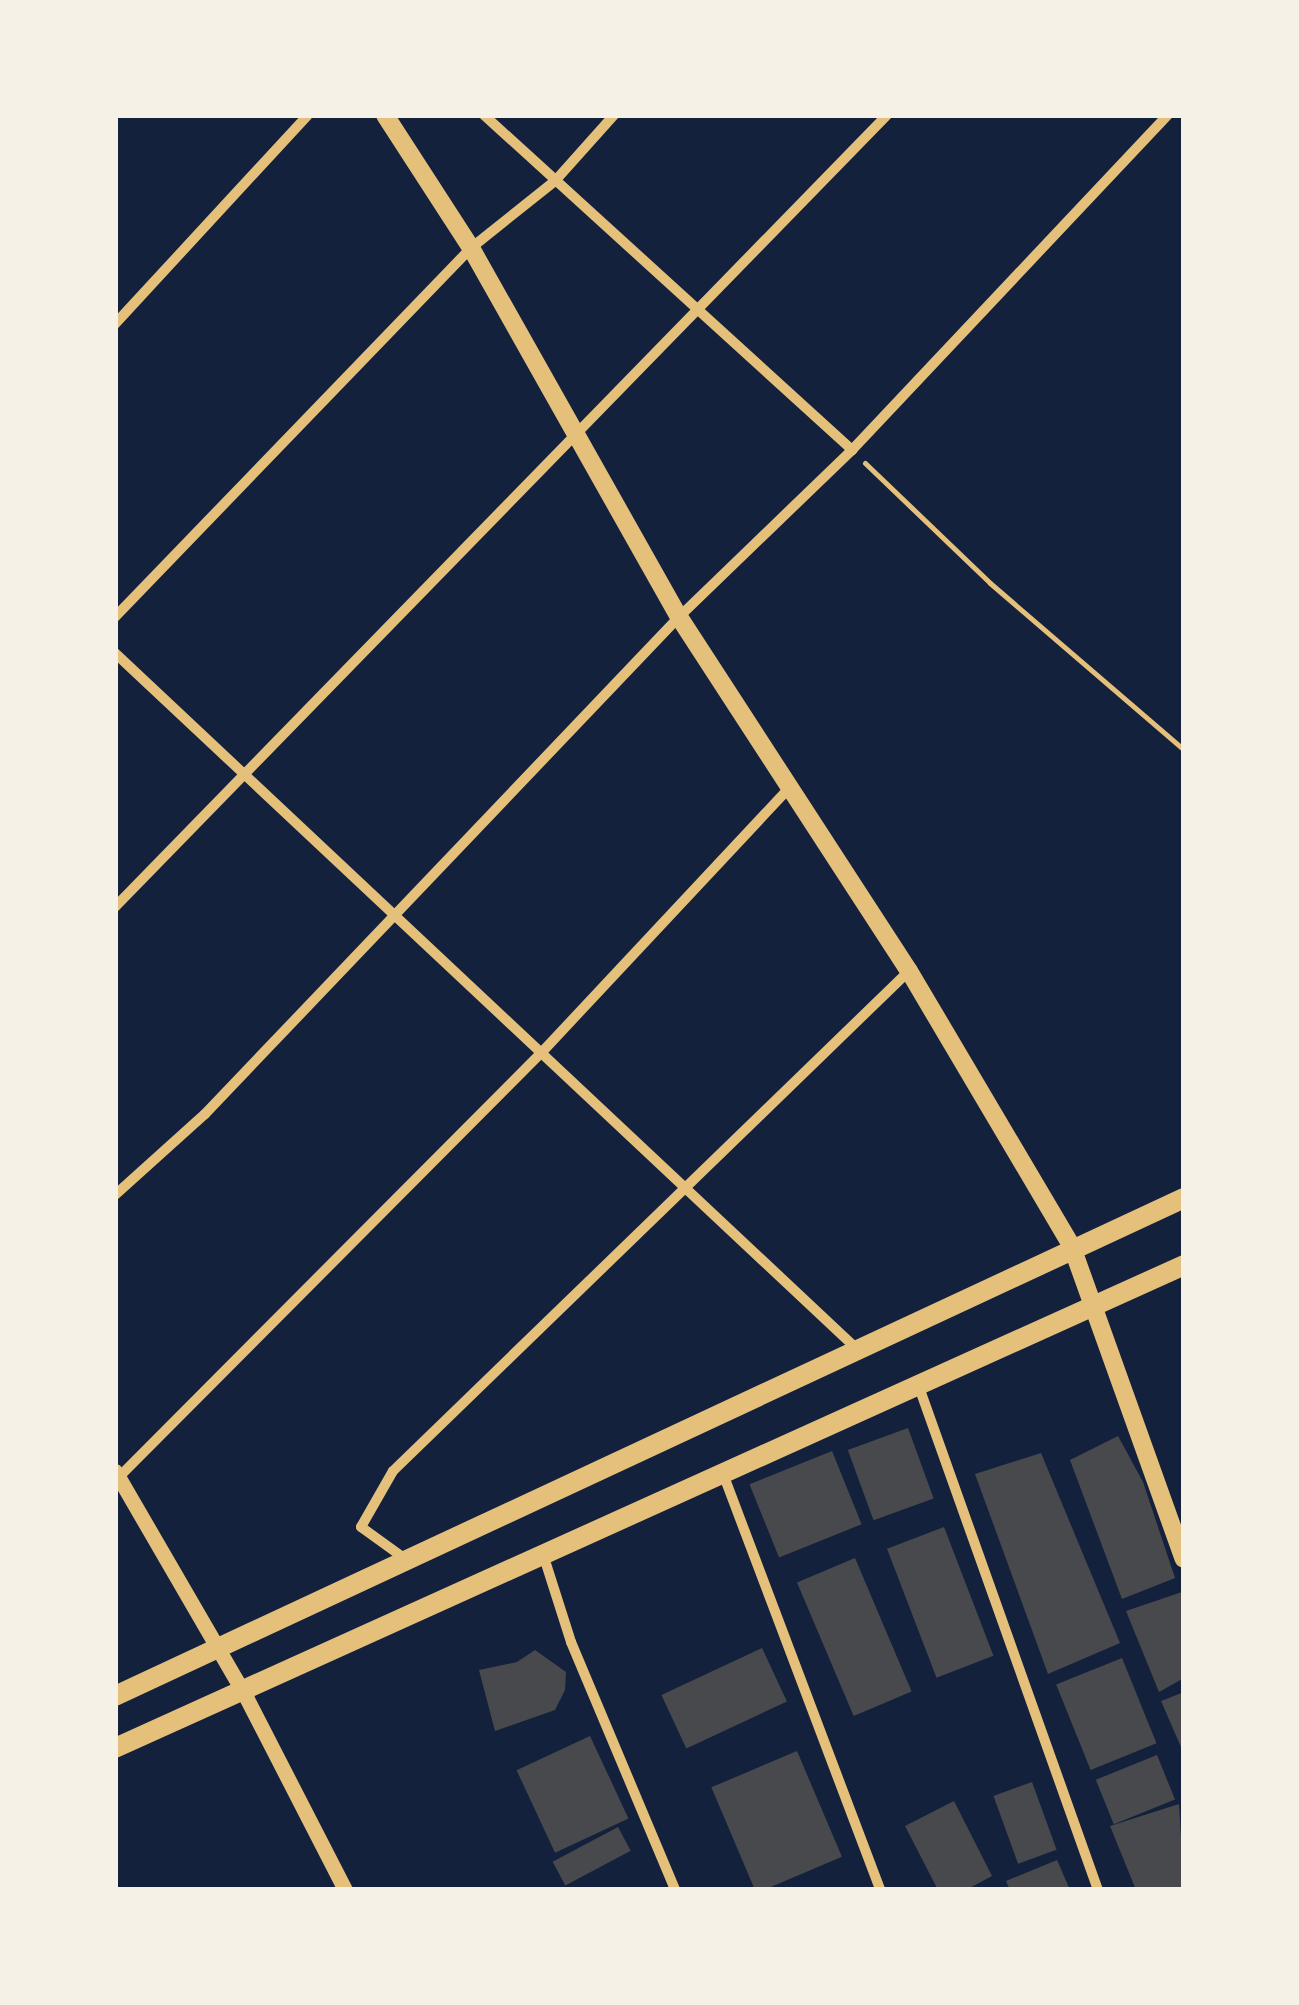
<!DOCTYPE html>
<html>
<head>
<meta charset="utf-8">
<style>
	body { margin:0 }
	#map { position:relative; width:1299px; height:2005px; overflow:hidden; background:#14213d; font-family:Overpass,sans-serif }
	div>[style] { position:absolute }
	.building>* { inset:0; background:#48494c; transform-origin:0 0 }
	.path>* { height:5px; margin:-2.5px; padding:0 2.5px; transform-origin:2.5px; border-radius:2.5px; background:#e5c07b }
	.minor>* { height:10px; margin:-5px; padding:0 5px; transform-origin:5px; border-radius:5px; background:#e5c07b }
	.tertiary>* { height:15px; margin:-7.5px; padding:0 7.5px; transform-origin:7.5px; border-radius:7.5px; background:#e5c07b }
	.secondary>* { height:18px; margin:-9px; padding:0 9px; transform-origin:9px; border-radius:9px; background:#e5c07b }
	.primary>* { height:20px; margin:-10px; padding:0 10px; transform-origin:10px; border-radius:10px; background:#e5c07b }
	span { translate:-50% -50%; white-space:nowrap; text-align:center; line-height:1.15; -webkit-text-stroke:8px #f6f1e7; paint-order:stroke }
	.frame { position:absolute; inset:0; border:118px solid #f6f1e7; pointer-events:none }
</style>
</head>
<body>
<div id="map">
	<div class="building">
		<div style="left:908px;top:1428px;width:75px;height:64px;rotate:70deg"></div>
		<div style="clip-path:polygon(1118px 1436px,1143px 1482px,1175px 1578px,1122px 1599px,1070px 1460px)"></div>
		<div style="left:832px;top:1451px;width:79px;height:89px;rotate:68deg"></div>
		<div style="clip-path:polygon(1041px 1453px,1120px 1643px,1048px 1674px,975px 1474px)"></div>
		<div style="left:944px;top:1527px;width:138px;height:61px;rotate:69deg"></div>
		<div style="left:855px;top:1558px;width:145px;height:63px;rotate:67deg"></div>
		<div style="clip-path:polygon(1182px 1592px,1184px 1678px,1159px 1692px,1126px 1611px)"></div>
		<div style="left:762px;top:1648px;width:59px;height:111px;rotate:65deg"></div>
		<div style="clip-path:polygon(535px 1650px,566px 1672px,565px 1690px,555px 1710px,495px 1731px,479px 1670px,517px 1662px)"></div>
		<div style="left:1122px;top:1658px;width:92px;height:71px;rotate:68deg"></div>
		<div style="clip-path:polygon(1184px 1692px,1184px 1754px,1161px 1701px)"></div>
		<div style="left:590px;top:1736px;width:91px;height:81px;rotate:65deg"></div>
		<div style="left:797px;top:1751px;width:115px;height:93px;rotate:67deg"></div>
		<div style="left:1157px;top:1755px;width:48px;height:66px;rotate:68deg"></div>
		<div style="left:1032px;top:1782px;width:72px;height:41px;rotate:70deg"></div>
		<div style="clip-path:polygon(954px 1801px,992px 1876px,966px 1890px,938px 1890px,905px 1826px)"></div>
		<div style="clip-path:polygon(1179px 1804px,1184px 1890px,1136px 1890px,1110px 1826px)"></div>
		<div style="left:618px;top:1827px;width:27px;height:74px;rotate:62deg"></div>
		<div style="clip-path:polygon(1057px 1860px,1070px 1890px,1010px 1890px,1006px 1881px)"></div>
	</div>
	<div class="path">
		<div style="left:865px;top:463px;width:173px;rotate:43.8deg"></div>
		<div style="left:990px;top:583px;width:256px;rotate:40.7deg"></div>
	</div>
	<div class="minor">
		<div style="left:484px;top:115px;width:498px;rotate:42.3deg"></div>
		<div style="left:115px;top:324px;width:284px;rotate:-47.3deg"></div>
		<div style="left:115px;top:617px;width:513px;rotate:-46.03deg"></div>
		<div style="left:471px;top:248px;width:107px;rotate:-38.6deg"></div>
		<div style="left:555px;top:181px;width:89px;rotate:-48.2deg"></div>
		<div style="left:115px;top:653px;width:1016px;rotate:43.17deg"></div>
		<div style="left:115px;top:907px;width:1106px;rotate:-45.73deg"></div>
		<div style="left:115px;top:1195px;width:121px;rotate:-42deg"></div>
		<div style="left:205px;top:1114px;width:687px;rotate:-46.36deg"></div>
		<div style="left:679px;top:617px;width:240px;rotate:-44deg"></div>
		<div style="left:852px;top:450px;width:461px;rotate:-46.7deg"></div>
		<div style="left:919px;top:1387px;width:534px;rotate:70.41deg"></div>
		<div style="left:722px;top:1471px;width:448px;rotate:69.3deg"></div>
		<div style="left:119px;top:1477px;width:601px;rotate:-45.13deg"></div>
		<div style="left:543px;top:1051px;width:359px;rotate:-46.9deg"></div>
		<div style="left:542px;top:1551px;width:96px;rotate:72.3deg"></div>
		<div style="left:571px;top:1642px;width:269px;rotate:67.2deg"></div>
		<div style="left:404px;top:1558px;width:53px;rotate:-144.2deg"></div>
		<div style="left:361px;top:1527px;width:64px;rotate:-60.3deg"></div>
		<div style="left:393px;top:1471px;width:719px;rotate:-44.1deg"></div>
	</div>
	<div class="tertiary">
		<div style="left:115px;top:1471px;width:263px;rotate:59.9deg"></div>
		<div style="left:247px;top:1699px;width:215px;rotate:62.8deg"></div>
	</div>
	<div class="secondary">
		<div style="left:385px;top:115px;width:158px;rotate:57.1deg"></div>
		<div style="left:471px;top:248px;width:424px;rotate:60.6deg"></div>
		<div style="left:679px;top:617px;width:422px;rotate:57deg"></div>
		<div style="left:909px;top:971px;width:321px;rotate:59.4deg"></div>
		<div style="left:1072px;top:1247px;width:331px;rotate:70.3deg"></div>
	</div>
	<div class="primary">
		<div style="left:115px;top:1696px;width:1179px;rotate:-24.98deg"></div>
		<div style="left:115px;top:1748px;width:1173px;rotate:-24.31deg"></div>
	</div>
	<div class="frame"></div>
</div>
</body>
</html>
